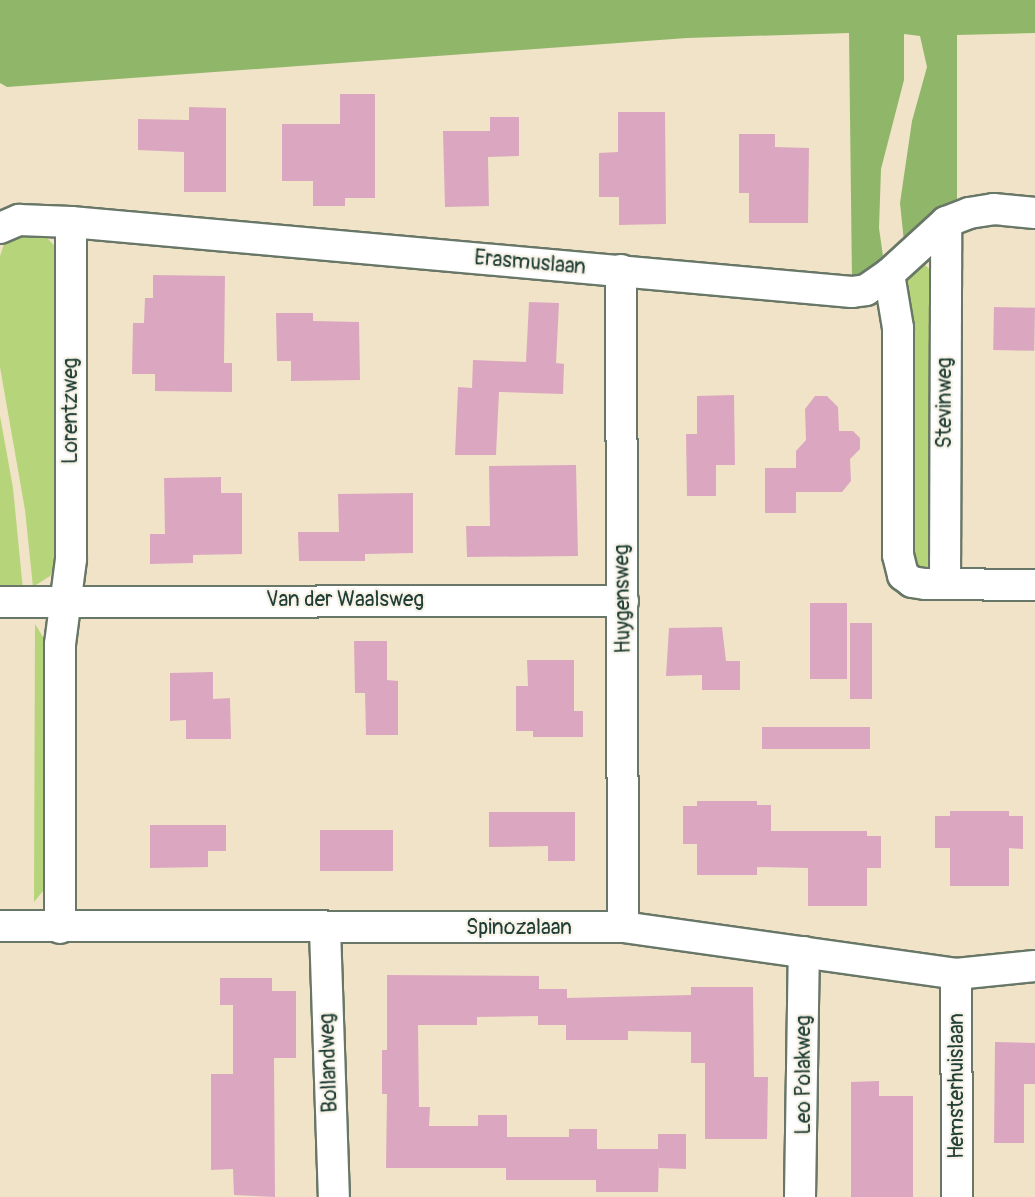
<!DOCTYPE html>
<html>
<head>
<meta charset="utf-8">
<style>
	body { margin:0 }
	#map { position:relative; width:1035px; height:1197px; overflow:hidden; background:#f1e3c7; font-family:Pangolin,sans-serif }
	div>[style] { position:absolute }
	.green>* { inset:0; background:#b6d47a }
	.forest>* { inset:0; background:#90b66a }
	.building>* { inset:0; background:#dba7c0; transform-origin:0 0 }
	.roads { filter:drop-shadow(2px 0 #687767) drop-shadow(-2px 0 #687767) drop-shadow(0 2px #687767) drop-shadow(0 -2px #687767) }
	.street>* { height:30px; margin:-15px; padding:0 15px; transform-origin:15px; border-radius:15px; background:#fff }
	span { translate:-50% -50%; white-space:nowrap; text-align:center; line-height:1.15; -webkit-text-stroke:4.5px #f7f3e8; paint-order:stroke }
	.street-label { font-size:21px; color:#1f3d34 }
</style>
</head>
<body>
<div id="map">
	<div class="green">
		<div style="clip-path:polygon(16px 234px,43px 234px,57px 248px,57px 565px,50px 576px,33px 587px,25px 510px,0 367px,0 256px,5px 241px)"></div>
		<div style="clip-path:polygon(922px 263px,931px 270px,932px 566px,923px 573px,908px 562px,907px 285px,909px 273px)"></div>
		<div style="clip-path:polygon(0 416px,13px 488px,23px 590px,0 590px)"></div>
		<div style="clip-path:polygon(35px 624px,48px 645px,48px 885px,34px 902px)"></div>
	</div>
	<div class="forest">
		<div style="clip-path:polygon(0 0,1035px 0,1035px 33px,957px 35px,957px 200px,935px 211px,904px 242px,900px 203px,912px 121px,927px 67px,920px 36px,904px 34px,904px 80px,881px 169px,879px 228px,884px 263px,852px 281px,849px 33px,687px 38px,7px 87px,0 83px)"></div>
	</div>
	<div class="building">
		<div style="clip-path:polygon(340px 94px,375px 94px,375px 198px,345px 198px,345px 206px,313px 206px,313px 181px,282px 181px,282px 124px,340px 124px)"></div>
		<div style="clip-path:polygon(189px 107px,226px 108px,226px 192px,184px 192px,184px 152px,138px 150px,138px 119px,189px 120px)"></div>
		<div style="clip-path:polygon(618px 112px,665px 112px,666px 224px,619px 225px,619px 197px,599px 197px,599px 153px,618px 152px)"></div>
		<div style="clip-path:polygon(490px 117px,519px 117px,519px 156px,488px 157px,489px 206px,445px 207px,443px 131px,490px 131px)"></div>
		<div style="clip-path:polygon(739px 134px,775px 134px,775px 147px,809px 148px,808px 223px,749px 223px,749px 193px,739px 193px)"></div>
		<div style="clip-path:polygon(153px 275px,225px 276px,224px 363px,232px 363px,232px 392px,155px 391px,155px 374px,132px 374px,133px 323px,144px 323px,145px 298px,153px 298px)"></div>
		<div style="clip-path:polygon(529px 302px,559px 303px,556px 363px,564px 364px,563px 394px,499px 392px,496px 455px,455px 455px,458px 387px,472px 388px,473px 360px,526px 362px)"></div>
		<div style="left:994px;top:307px;width:41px;height:43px;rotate:1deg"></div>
		<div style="clip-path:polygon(276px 313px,313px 313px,313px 321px,359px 322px,360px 380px,291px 381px,291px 361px,277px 361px)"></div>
		<div style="clip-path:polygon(734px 395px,735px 465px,716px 465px,716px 496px,687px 496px,686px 434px,697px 434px,697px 396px)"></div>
		<div style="clip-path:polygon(815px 396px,827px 396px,838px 407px,839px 431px,853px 431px,860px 438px,860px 449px,850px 459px,851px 481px,842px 492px,796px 492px,796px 513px,765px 513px,765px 468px,796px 468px,796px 451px,806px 440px,805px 409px)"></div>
		<div style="clip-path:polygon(576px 465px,578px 556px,467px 557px,466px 526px,490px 526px,489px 466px)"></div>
		<div style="clip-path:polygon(221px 477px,221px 493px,242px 493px,242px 554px,193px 555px,193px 563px,150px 564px,150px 534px,165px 534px,164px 478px)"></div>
		<div style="clip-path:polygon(413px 493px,413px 553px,365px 554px,365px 561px,299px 561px,298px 532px,339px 532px,338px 494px)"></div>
		<div style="left:847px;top:603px;width:76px;height:37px;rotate:90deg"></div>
		<div style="left:850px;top:623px;width:22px;height:76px"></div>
		<div style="clip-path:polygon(722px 627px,726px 661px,740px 661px,740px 690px,702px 690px,702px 675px,666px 676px,669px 628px)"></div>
		<div style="clip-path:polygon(354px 641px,387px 641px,387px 680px,398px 681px,398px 735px,366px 735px,365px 693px,355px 693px)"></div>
		<div style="clip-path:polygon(527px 660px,574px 660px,574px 711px,583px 711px,583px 737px,533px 737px,533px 731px,516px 731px,516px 686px,528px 686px)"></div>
		<div style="clip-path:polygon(213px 672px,213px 699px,230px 698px,231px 739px,186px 739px,186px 720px,170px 721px,170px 673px)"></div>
		<div style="left:762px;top:727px;width:108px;height:22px"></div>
		<div style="clip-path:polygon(697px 801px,757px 801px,757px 805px,771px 805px,771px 831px,867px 831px,867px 836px,881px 836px,881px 868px,867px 868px,867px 906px,808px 906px,808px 868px,757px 867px,757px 875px,697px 875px,697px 844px,683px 844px,683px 806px,697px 806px)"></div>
		<div style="clip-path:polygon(950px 811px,1009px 811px,1009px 816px,1023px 816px,1023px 849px,1009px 848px,1009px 886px,950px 886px,950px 848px,935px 848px,935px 816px,950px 816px)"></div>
		<div style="clip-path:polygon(489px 812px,575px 812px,575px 861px,548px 861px,548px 846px,489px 847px)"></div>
		<div style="clip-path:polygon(150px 825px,226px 825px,226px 851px,208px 851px,208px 867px,150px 868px)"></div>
		<div style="left:320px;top:830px;width:73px;height:41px"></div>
		<div style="clip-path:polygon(387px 975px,539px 976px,539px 989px,567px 989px,567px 998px,691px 995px,691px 987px,753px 987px,754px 1077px,768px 1077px,767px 1139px,705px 1139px,705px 1063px,691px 1063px,691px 1032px,628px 1031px,628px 1040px,566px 1040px,566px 1025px,538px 1025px,538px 1016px,477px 1017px,477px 1025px,418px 1025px,419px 1107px,430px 1107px,429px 1126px,478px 1126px,478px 1115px,507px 1115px,507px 1137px,569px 1137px,569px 1129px,597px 1129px,597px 1149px,658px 1149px,658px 1134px,686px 1134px,686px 1169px,659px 1168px,659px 1159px,658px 1192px,596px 1192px,596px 1180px,506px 1180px,506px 1168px,386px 1168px,387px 1094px,382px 1094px,382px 1050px,387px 1050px)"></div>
		<div style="clip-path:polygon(220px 978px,272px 978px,272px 991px,296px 991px,296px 1058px,274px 1058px,275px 1197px,234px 1195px,233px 1169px,211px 1170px,211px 1074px,233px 1074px,233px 1005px,220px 1005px)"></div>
		<div style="clip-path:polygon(995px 1042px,1035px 1043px,1035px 1084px,1024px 1084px,1024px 1143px,994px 1143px)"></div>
		<div style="clip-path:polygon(879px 1081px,879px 1096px,913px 1096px,913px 1197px,851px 1197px,851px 1082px)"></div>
	</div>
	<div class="roads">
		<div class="street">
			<div style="left:0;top:228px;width:21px;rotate:-23deg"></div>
			<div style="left:19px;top:220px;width:52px;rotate:2.2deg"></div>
			<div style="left:71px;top:222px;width:784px;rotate:5.12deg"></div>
			<div style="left:852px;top:292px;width:14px;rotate:-8deg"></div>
			<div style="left:866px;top:290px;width:28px;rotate:-35deg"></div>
			<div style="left:889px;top:274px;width:77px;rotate:-42.4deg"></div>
			<div style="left:946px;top:222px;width:25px;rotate:-21deg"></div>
			<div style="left:969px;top:213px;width:25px;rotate:-9deg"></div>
			<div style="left:994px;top:209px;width:41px;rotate:5.6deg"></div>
			<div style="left:621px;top:270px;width:657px;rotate:89.83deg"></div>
			<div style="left:889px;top:274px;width:55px;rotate:80.5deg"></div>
			<div style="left:898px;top:328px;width:227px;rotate:90deg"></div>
			<div style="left:898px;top:555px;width:21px;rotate:76deg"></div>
			<div style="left:903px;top:575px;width:11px;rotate:38deg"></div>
			<div style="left:912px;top:582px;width:13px;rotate:9deg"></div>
			<div style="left:925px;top:584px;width:110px;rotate:0.5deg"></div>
			<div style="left:945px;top:584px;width:362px;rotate:-89.8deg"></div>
			<div style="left:0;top:602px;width:623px;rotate:-0.09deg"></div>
			<div style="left:0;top:926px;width:623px;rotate:0.09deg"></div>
			<div style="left:623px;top:927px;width:336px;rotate:8deg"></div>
			<div style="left:956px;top:974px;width:79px;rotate:-5.8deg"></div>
			<div style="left:60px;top:928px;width:284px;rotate:-90deg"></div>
			<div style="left:60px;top:644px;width:86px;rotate:-82.6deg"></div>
			<div style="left:71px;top:559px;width:337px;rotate:-90deg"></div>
			<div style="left:325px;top:929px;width:268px;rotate:88.1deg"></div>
			<div style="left:956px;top:974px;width:223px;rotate:89.7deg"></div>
			<div style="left:800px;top:1197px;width:245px;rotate:-89.1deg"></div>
		</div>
	</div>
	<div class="street-label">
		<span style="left:530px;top:263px;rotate:5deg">Erasmuslaan</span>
		<span style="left:945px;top:403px;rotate:-90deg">Stevinweg</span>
		<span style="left:71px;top:411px;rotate:-90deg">Lorentzweg</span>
		<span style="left:623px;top:599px;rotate:-91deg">Huygensweg</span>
		<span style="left:345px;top:600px">Van der Waalsweg</span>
		<span style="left:519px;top:928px">Spinozalaan</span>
		<span style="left:329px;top:1063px;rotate:-92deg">Bollandweg</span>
		<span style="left:804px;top:1075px;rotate:-90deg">Leo Polakweg</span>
		<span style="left:957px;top:1086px;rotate:-90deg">Hemsterhuislaan</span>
	</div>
</div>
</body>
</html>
